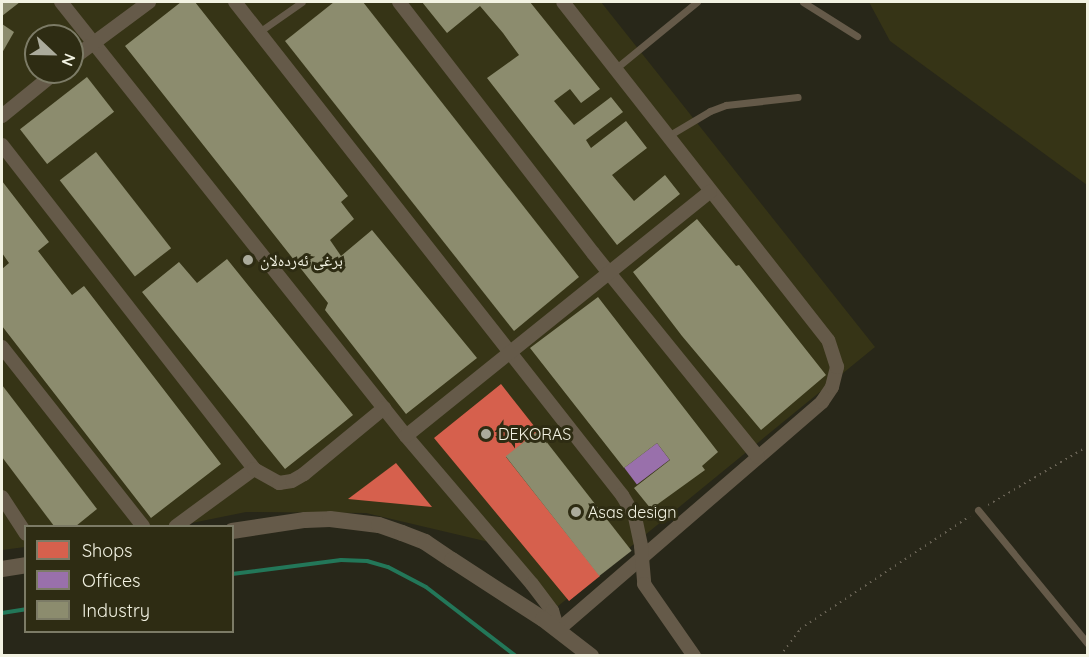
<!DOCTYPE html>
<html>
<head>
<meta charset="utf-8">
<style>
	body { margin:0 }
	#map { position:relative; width:1089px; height:657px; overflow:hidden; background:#282719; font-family:Quicksand,"Noto Naskh Arabic",sans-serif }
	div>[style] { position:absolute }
	.built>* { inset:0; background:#363416 }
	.shops>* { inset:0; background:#d6604d }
	.offices>* { inset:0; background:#9970ab; transform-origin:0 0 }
	.industry>* { inset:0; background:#8c8c6e; transform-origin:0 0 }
	.stream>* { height:4px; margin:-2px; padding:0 2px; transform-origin:2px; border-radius:2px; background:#237759 }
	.path>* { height:2px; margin-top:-1px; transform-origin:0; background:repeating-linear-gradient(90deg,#696355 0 1.5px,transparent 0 6px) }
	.service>* { height:7px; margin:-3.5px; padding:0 3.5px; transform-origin:3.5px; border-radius:3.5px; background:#655a49 }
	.minor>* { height:14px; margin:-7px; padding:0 7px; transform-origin:7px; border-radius:7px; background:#655a49 }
	.tertiary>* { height:16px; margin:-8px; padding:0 8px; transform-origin:8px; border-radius:8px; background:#655a49 }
	.dots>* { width:16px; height:16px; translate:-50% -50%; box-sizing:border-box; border:3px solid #2e2c13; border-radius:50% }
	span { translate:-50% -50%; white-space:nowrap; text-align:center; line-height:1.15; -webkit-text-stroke:6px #2e2c13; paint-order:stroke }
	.poi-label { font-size:16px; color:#f2f2e2 }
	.left { translate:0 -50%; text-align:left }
	.frame { position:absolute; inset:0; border:3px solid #f2f2e2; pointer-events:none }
	.legend { position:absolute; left:24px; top:525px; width:210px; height:108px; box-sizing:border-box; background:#2e2c13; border:2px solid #7c7b66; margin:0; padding:8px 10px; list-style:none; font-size:18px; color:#f2f2e2 }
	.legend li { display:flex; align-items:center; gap:12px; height:30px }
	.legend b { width:30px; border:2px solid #7c7b66 }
	.north { position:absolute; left:24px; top:24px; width:60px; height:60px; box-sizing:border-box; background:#2e2c13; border:2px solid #7c7b66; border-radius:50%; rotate:112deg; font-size:16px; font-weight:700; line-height:24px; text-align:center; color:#f2f2e2 }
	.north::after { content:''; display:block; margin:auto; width:21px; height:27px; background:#abab9c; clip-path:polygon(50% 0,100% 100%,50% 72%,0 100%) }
</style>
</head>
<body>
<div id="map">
	<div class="built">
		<div style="clip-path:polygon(evenodd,2px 2px,601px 2px,875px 347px,552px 611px,489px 542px,366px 513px,246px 512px,177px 526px,26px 526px,25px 547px,2px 550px,2px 2px,36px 36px,72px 36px,72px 72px,36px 72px,36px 36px)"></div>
		<div style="clip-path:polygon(869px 2px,1087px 2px,1087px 185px,890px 41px)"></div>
	</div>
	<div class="shops">
		<div style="clip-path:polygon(501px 384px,538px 431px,506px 457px,600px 576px,569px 601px,434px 438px)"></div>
		<div style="clip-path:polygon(396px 463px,432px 507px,348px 499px)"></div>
	</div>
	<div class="offices">
		<div style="left:657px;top:443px;width:21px;height:41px;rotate:53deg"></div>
	</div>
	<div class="industry">
		<div style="clip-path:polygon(2px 2px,20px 2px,2px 16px)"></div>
		<div style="clip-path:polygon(181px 2px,195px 2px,348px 196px,341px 202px,354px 219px,330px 240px,341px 256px,372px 230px,477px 358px,406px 414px,325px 310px,328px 303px,125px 46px)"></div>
		<div style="clip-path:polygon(334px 2px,363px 2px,579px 277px,514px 331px,285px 41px)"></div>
		<div style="clip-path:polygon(422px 2px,530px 2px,600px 89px,581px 103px,570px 89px,554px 101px,574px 125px,611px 97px,623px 112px,586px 140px,591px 148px,626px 121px,647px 148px,612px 175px,634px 201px,665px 175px,680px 194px,617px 245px,487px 78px,519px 55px,503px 33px,480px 6px,447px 33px)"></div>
		<div style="clip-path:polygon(2px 24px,14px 32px,2px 53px)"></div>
		<div style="left:87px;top:77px;width:44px;height:85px;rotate:52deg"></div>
		<div style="left:96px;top:152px;width:122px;height:46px;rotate:52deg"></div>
		<div style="clip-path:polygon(2px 181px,49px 242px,38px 251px,72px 295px,84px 286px,221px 464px,151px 518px,2px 326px,2px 269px,9px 263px,2px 253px)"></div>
		<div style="clip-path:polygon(697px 219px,736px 266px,739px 265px,826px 375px,761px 430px,682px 336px,633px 272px)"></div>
		<div style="clip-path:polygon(227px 259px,353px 415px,285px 469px,142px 292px,179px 262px,197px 283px)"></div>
		<div style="clip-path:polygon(598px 297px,718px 452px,702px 466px,705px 470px,651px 509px,634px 488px,670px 460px,657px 443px,624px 468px,530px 348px)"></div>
		<div style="clip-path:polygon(2px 385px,97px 509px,76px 526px,54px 526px,2px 457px)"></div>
		<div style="left:538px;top:431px;width:152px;height:41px;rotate:52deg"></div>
	</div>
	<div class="stream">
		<div style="left:232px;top:574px;width:110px;rotate:-7.3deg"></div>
		<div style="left:341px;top:560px;width:26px;rotate:2deg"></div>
		<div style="left:367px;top:561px;width:22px;rotate:16deg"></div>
		<div style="left:388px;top:567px;width:43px;rotate:27.8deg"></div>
		<div style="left:426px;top:587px;width:113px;rotate:37.5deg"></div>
		<div style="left:2px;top:613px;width:24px;rotate:-9deg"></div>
	</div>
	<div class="path">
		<div style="left:988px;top:505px;width:116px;rotate:-30.5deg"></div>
		<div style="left:780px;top:656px;width:34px;rotate:-53deg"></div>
		<div style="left:800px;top:629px;width:204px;rotate:-33.6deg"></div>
	</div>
	<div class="service">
		<div style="left:803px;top:2px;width:64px;rotate:32.2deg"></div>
		<div style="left:259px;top:32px;width:52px;rotate:-34.9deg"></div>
		<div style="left:615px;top:69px;width:106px;rotate:-39.3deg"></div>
		<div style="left:668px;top:136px;width:49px;rotate:-30.8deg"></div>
		<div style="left:710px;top:111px;width:17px;rotate:-21deg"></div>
		<div style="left:726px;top:105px;width:72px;rotate:-6.3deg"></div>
		<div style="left:978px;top:510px;width:173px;rotate:50.6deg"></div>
	</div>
	<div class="minor">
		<div style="left:61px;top:2px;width:554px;rotate:51.52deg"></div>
		<div style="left:406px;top:436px;width:194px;rotate:49.6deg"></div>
		<div style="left:532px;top:584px;width:34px;rotate:53deg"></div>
		<div style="left:552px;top:611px;width:20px;rotate:72deg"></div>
		<div style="left:558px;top:630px;width:349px;rotate:-40.8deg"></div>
		<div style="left:822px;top:402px;width:18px;rotate:-56deg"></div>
		<div style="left:832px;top:387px;width:21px;rotate:-76deg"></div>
		<div style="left:837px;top:367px;width:28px;rotate:-108deg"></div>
		<div style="left:828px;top:340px;width:429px;rotate:-128.1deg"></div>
		<div style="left:235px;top:2px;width:627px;rotate:51.87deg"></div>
		<div style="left:622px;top:495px;width:26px;rotate:59deg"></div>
		<div style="left:635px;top:517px;width:30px;rotate:78deg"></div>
		<div style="left:641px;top:546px;width:38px;rotate:85deg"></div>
		<div style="left:644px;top:584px;width:88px;rotate:55.2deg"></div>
		<div style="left:399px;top:2px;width:317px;rotate:52.3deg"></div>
		<div style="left:593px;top:253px;width:262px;rotate:51deg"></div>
		<div style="left:72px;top:59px;width:96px;rotate:-36.5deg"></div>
		<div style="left:2px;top:116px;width:70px;rotate:-39.2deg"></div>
		<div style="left:2px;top:145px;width:410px;rotate:52.1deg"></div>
		<div style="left:254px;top:469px;width:97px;rotate:143.8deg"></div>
		<div style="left:2px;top:347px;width:228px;rotate:51.8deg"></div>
		<div style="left:406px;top:436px;width:390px;rotate:-38.8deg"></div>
		<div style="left:254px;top:469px;width:29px;rotate:29deg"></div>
		<div style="left:279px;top:483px;width:13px;rotate:-9deg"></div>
		<div style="left:292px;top:481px;width:14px;rotate:-30deg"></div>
		<div style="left:304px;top:474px;width:104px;rotate:-39.5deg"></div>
		<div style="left:2px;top:497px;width:44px;rotate:57deg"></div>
	</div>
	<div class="tertiary">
		<div style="left:232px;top:531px;width:74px;rotate:-8.6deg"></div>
		<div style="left:305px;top:520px;width:25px;rotate:-2deg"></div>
		<div style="left:330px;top:519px;width:49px;rotate:7deg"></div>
		<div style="left:379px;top:525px;width:24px;rotate:19deg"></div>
		<div style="left:402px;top:533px;width:25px;rotate:21deg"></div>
		<div style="left:425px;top:542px;width:32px;rotate:34deg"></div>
		<div style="left:452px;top:560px;width:108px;rotate:33deg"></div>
		<div style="left:543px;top:619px;width:61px;rotate:37.6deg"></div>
		<div style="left:2px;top:569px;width:24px;rotate:-9deg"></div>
	</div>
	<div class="dots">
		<div style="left:248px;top:260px;background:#abab9c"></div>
		<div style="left:486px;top:434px;background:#abab9c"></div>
		<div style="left:576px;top:512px;background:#abab9c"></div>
	</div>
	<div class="poi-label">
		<span class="left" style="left:260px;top:260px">برغی ئەردەلان</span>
		<span class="left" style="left:498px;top:434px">DEKORAS</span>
		<span class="left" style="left:588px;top:512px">Asas design</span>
	</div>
	<div class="frame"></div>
	<ul class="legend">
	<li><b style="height:16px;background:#d6604d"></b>Shops</li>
	<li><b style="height:16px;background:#9970ab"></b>Offices</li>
	<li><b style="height:16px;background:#8c8c6e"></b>Industry</li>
	</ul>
	<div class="north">N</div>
</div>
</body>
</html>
